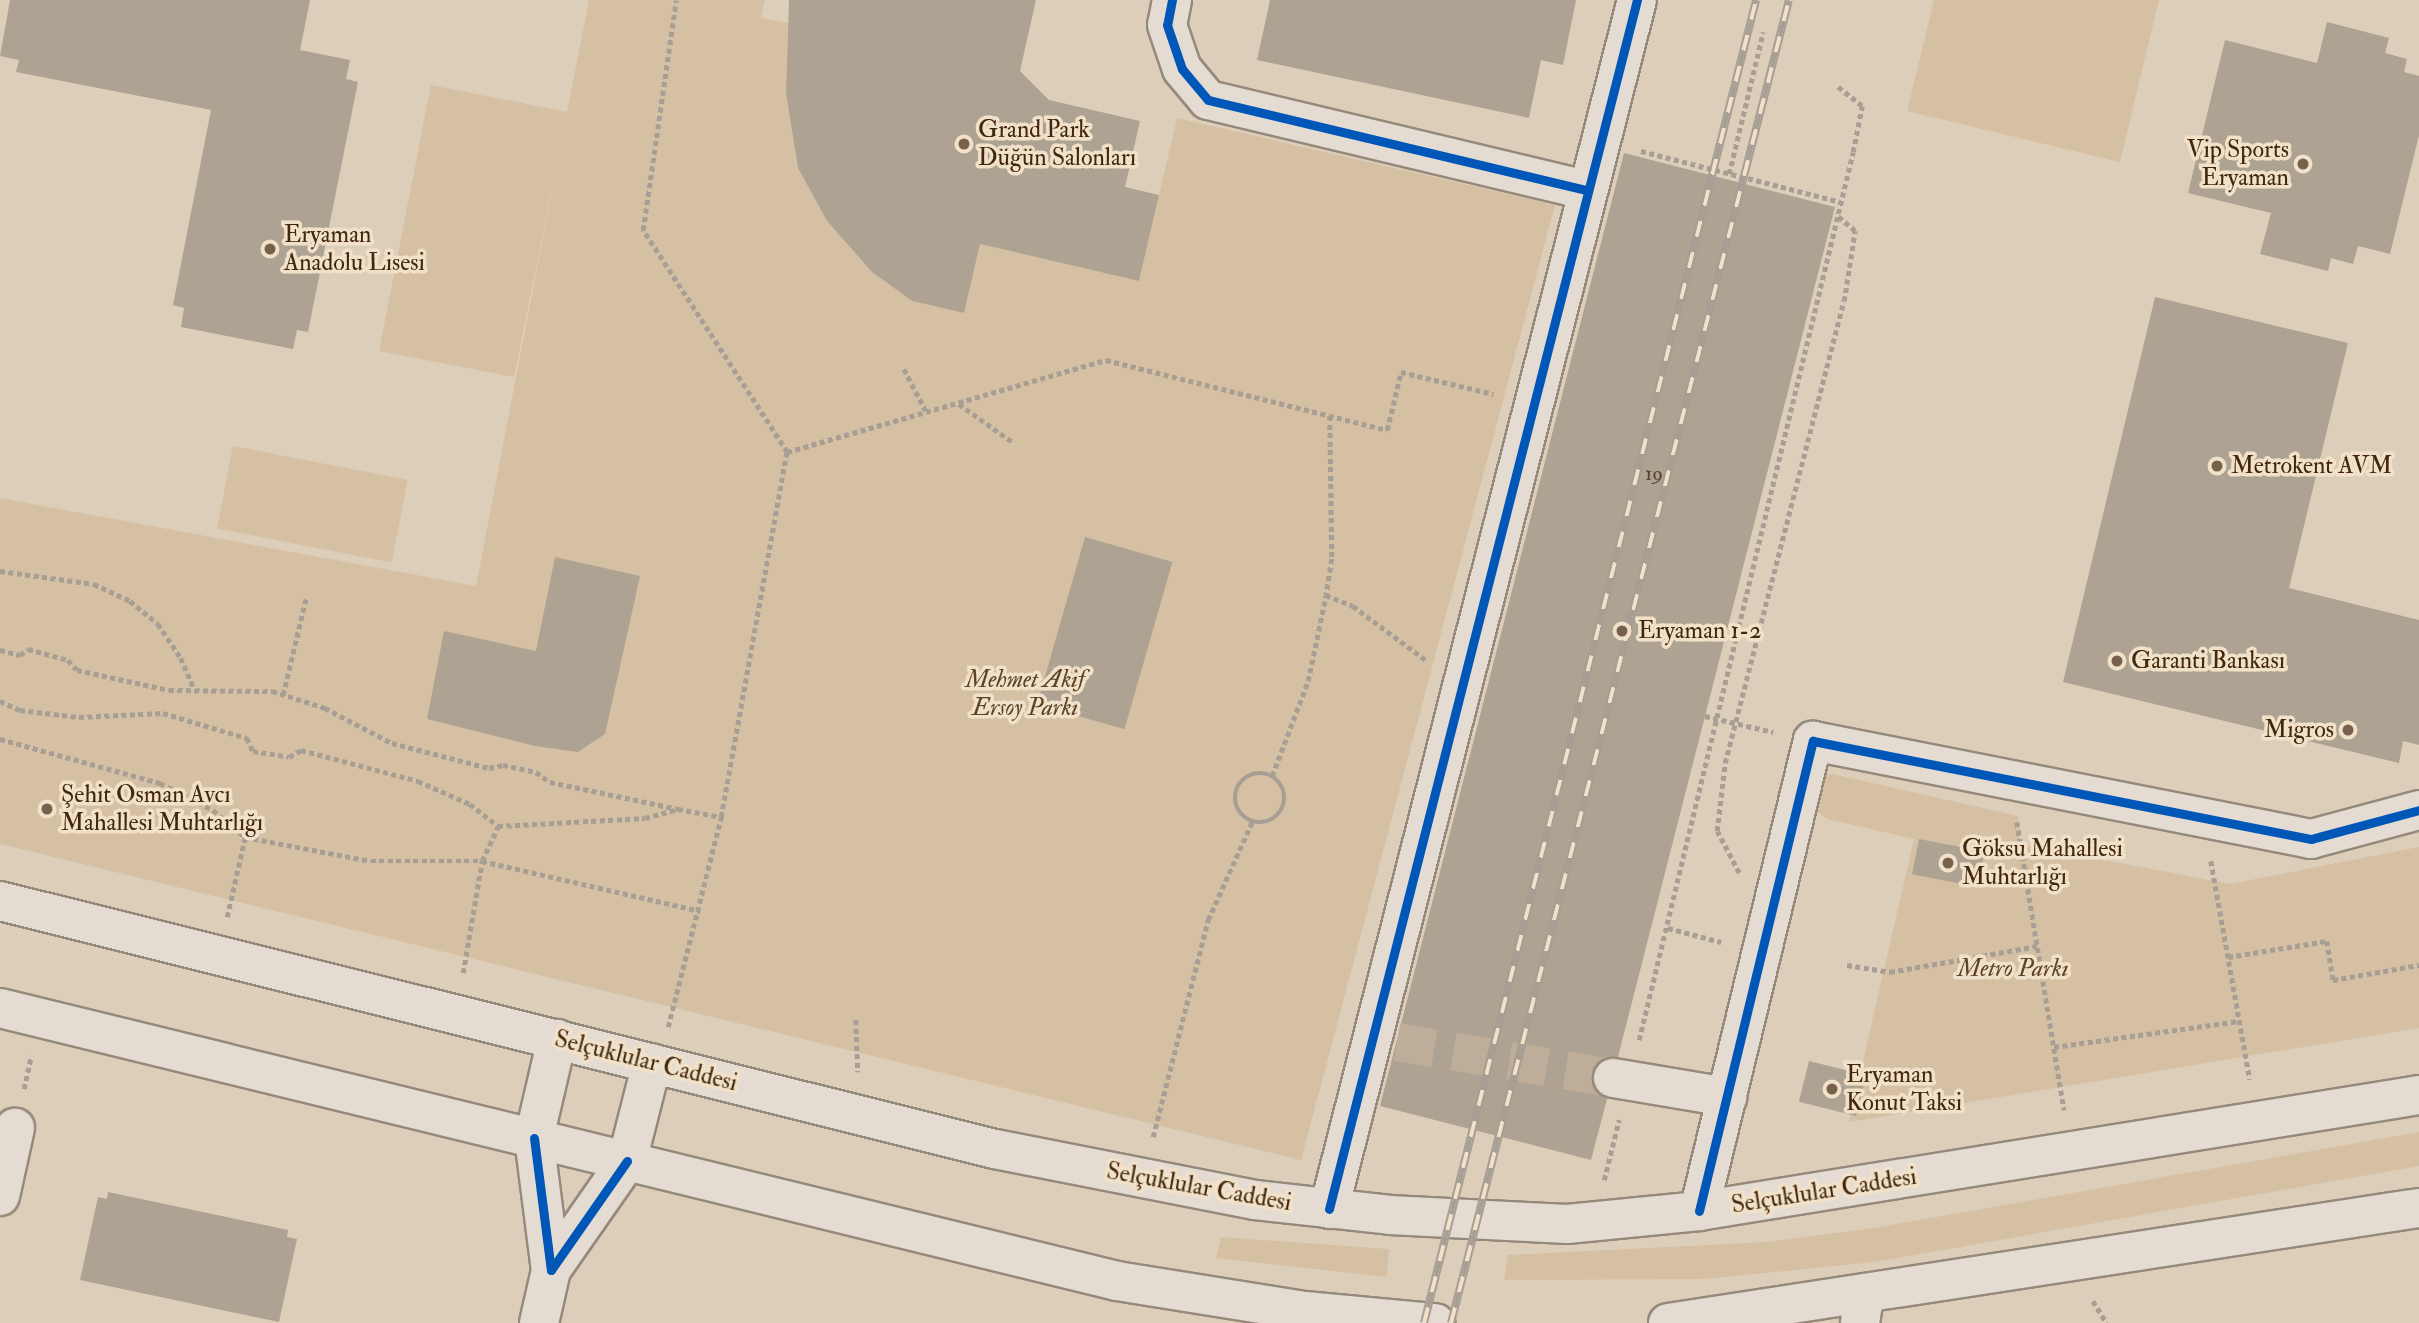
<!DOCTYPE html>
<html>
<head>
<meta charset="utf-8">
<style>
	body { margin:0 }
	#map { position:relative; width:2419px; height:1323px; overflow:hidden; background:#ddceba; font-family:"IM FELL Double Pica",serif }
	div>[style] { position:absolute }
	.green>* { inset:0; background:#d5c0a3; transform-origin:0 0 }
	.building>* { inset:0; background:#aea293; transform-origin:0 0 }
	.street-tunnel>* { height:38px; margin-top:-19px; transform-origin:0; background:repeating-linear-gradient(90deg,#bead98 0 38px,transparent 0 57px) }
	.path>* { height:4.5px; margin-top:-2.25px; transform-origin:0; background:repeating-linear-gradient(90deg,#a79e94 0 5px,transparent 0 8.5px) }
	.path>.ring { margin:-2.25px; padding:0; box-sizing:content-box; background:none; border:4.5px solid #a79e94; border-radius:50% }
	.roads { filter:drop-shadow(2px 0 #95897b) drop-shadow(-2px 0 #95897b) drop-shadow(0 2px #95897b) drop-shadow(0 -2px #95897b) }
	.street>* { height:38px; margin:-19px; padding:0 19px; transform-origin:19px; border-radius:19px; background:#e4dcd2 }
	.secondary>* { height:38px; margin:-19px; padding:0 19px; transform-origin:19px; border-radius:19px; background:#e4dcd2 }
	.rail>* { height:8px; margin-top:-4px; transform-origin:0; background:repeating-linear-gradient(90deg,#f2e1c9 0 16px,#a79e94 0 32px); box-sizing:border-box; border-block:2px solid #a79e94 }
	.cycleway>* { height:9px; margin:-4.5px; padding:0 4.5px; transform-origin:4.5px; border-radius:4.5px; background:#0057b8 }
	.dots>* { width:19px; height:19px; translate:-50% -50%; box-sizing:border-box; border:4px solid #f2e1c9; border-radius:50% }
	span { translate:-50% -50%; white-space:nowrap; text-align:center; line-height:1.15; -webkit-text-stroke:7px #f2e1c9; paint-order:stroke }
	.number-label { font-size:21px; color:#5d462f }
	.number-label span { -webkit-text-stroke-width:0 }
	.poi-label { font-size:24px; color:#42270e }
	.left { translate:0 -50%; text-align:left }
	.right { translate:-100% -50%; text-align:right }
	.park-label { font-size:24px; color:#5e4328; font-style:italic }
	.street-label { font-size:24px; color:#42270e }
</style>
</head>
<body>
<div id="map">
	<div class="green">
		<div style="clip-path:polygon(589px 0,765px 0,761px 18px,788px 23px,786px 93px,798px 168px,827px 221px,872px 272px,912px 301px,964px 313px,980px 244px,1139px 281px,1177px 118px,1555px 205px,1301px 1160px,0 844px,0 498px,476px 586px,560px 148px,514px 377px,379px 351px,431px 85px,567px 112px)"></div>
		<div style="clip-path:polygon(1934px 0,2159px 0,2120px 162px,1907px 111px)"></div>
		<div style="left:233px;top:446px;width:178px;height:84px;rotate:11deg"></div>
		<div style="clip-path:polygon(1833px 774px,2018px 816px,2020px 844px,2230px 884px,2419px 847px,2419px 1028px,1849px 1122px,1914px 839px,1827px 819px,1816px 811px,1823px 776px)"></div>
		<div style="clip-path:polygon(2419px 1132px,2419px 1166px,1875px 1262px,1704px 1279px,1504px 1280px,1508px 1255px,1767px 1242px,1874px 1228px)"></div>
		<div style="clip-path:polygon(1221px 1237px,1389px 1249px,1387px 1277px,1216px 1258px)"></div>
	</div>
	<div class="building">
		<div style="clip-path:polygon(10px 0,310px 0,300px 50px,350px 60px,346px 79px,358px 82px,308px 332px,297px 330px,293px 349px,181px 327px,184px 308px,173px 305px,211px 110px,16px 72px,19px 60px,0 56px)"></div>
		<div style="clip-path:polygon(789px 0,1036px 0,1020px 71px,1049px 100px,1140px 121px,1125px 187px,1159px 195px,1139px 281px,980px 244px,964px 313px,912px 301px,872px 272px,827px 221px,798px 168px,786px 93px)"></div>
		<div style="clip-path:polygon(1270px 0,1576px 0,1563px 65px,1541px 60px,1529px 118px,1257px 60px)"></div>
		<div style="clip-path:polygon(2327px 22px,2389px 38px,2385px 53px,2407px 59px,2404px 72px,2419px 76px,2419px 135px,2390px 254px,2358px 246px,2353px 264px,2331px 258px,2328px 271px,2260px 254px,2271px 213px,2188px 193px,2225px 40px,2317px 63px)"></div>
		<div style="clip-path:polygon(1624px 153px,1835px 207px,1618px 1057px,1605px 1058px,1592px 1074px,1593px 1086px,1607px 1099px,1591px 1160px,1380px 1106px)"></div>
		<div style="clip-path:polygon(2155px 297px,2348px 343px,2289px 588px,2419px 620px,2419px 745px,2403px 741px,2399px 763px,2063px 682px)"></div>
		<div style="left:1085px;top:537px;width:91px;height:174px;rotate:16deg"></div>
		<div style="clip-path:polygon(555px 557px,640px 576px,605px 734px,578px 752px,535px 746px,427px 719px,444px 631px,536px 651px)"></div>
		<div style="left:1919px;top:839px;width:67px;height:36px;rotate:11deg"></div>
		<div style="left:1809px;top:1061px;width:59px;height:42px;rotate:14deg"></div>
		<div style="clip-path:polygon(108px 1192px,288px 1230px,287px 1237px,297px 1239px,279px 1322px,80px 1280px,98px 1197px,107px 1199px)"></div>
	</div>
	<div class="street-tunnel">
		<div style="left:1397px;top:1042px;width:219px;rotate:9.5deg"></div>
	</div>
	<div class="path">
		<div style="left:1641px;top:151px;width:206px;rotate:14.3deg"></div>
		<div style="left:1729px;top:174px;width:146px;rotate:-76.5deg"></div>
		<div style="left:904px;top:369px;width:47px;rotate:62.4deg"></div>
		<div style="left:959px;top:404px;width:67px;rotate:35.3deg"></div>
		<div style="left:1330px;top:416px;width:143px;rotate:89.2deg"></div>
		<div style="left:1332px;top:559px;width:36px;rotate:99deg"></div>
		<div style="left:1326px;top:595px;width:29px;rotate:22deg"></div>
		<div style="left:1353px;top:606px;width:92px;rotate:36.6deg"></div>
		<div style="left:787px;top:452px;width:332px;rotate:-16.1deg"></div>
		<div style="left:1106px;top:360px;width:290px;rotate:14deg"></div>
		<div style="left:1387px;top:430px;width:60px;rotate:-76.4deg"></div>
		<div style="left:1401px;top:372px;width:95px;rotate:13.4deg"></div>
		<div style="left:0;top:571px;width:95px;rotate:7.9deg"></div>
		<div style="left:94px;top:584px;width:40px;rotate:25deg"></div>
		<div style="left:130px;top:601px;width:36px;rotate:39deg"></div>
		<div style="left:158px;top:624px;width:41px;rotate:55.9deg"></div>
		<div style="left:181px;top:658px;width:34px;rotate:67deg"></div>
		<div style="left:0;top:650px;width:21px;rotate:14deg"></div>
		<div style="left:20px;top:655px;width:10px;rotate:-37deg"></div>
		<div style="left:28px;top:649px;width:41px;rotate:15.4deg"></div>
		<div style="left:68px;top:660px;width:13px;rotate:48deg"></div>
		<div style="left:77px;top:670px;width:94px;rotate:12.3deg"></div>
		<div style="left:169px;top:690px;width:103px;rotate:0.6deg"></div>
		<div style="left:272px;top:691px;width:56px;rotate:17.8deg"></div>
		<div style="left:325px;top:708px;width:76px;rotate:27.6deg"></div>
		<div style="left:392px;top:743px;width:100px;rotate:14.5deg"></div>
		<div style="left:489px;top:768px;width:14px;rotate:-12deg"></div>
		<div style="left:503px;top:765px;width:34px;rotate:12deg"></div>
		<div style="left:536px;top:772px;width:17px;rotate:36deg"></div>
		<div style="left:550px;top:782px;width:131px;rotate:11.9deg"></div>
		<div style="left:283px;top:695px;width:100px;rotate:-76.7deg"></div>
		<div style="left:0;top:701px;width:22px;rotate:24deg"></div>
		<div style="left:20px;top:710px;width:59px;rotate:6.8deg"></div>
		<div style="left:79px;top:717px;width:84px;rotate:-2.7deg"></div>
		<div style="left:163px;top:713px;width:88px;rotate:16.6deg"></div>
		<div style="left:247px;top:738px;width:14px;rotate:65deg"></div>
		<div style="left:253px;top:751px;width:36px;rotate:9deg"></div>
		<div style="left:289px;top:757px;width:14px;rotate:-30deg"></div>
		<div style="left:301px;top:750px;width:121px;rotate:14.8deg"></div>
		<div style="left:418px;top:781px;width:57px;rotate:23.9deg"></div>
		<div style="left:470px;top:804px;width:36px;rotate:38deg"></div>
		<div style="left:1705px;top:716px;width:70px;rotate:13.2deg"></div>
		<div style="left:0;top:739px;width:166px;rotate:15.4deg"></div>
		<div style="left:160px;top:783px;width:59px;rotate:27deg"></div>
		<div style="left:213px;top:810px;width:42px;rotate:40.2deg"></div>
		<div style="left:245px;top:837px;width:128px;rotate:10.8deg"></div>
		<div style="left:371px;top:861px;width:111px"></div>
		<div style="left:482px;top:861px;width:224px;rotate:12.9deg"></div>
		<div class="ring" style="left:1235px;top:773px;width:45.5px;height:45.5px"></div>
		<div style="left:1272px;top:776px;width:102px;rotate:-69.2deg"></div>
		<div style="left:1308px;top:681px;width:88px;rotate:-78.2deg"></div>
		<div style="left:2017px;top:822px;width:292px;rotate:80.7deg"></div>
		<div style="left:2211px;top:861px;width:222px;rotate:79.9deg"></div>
		<div style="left:1739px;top:873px;width:47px;rotate:-117.6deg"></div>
		<div style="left:1717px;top:831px;width:68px;rotate:-83.3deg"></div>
		<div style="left:1725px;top:763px;width:477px;rotate:-75.6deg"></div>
		<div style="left:1844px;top:301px;width:71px;rotate:-81.1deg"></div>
		<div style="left:1855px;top:231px;width:23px;rotate:-140deg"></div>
		<div style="left:227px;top:917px;width:82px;rotate:-77.3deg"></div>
		<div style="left:1668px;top:928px;width:55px;rotate:14.8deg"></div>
		<div style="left:2228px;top:957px;width:100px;rotate:-9.2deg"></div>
		<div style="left:2327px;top:941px;width:39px;rotate:81deg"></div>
		<div style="left:2333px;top:980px;width:87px;rotate:-9.9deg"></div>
		<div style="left:1847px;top:965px;width:44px;rotate:9.2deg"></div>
		<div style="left:1890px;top:972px;width:149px;rotate:-10deg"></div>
		<div style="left:463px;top:973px;width:114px;rotate:-80.4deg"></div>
		<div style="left:482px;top:861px;width:38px;rotate:-65deg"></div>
		<div style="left:498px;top:826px;width:147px;rotate:-3.1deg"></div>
		<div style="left:645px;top:818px;width:34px;rotate:-15deg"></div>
		<div style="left:678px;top:809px;width:44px;rotate:10.5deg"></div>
		<div style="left:856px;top:1020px;width:52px;rotate:87.8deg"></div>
		<div style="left:668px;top:1027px;width:217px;rotate:-75.8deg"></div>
		<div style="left:721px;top:817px;width:371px;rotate:-79.8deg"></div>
		<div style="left:787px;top:452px;width:265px;rotate:-123deg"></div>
		<div style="left:643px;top:230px;width:232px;rotate:-81.8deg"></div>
		<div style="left:1639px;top:1040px;width:913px;rotate:-76.45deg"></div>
		<div style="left:1853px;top:152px;width:47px;rotate:-78.9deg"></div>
		<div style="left:1862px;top:106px;width:31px;rotate:-142deg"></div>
		<div style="left:2054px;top:1047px;width:187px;rotate:-8deg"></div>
		<div style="left:24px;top:1089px;width:34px;rotate:-78deg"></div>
		<div style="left:1153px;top:1137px;width:224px;rotate:-75.8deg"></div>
		<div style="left:1208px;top:920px;width:107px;rotate:-65.8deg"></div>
		<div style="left:1604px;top:1180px;width:62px;rotate:-76deg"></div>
		<div style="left:2093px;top:1301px;width:26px;rotate:58deg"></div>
	</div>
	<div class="roads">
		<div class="street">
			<div style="left:1172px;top:0;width:25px;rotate:101deg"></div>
			<div style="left:1167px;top:25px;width:46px;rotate:71.2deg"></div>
			<div style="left:1182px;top:69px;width:40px;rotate:50deg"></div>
			<div style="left:1208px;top:100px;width:390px;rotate:13.4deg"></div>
			<div style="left:1613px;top:1078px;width:116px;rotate:9.5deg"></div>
			<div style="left:534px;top:1138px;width:133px;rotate:82.7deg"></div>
			<div style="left:551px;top:1270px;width:133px;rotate:-55.1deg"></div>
			<div style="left:0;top:1196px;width:70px;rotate:-77.6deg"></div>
			<div style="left:1329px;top:1209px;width:1248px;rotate:-75.71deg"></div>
			<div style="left:1699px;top:1211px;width:484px;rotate:-76.4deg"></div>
			<div style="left:1813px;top:741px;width:508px;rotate:11.13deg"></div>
			<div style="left:2311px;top:839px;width:112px;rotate:-15deg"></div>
			<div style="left:539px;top:1323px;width:54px;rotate:-77.2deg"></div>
			<div style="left:1860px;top:1323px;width:30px;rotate:-81deg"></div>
		</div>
		<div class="secondary">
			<div style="left:0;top:901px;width:1025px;rotate:14deg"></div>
			<div style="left:995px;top:1149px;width:265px;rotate:11.1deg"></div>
			<div style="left:1255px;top:1200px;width:136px;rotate:6.3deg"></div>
			<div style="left:1390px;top:1215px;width:177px;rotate:2.9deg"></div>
			<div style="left:1567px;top:1224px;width:133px;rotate:-5.6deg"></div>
			<div style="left:1699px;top:1211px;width:729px;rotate:-9.15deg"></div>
			<div style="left:0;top:1008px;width:1150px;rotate:13.73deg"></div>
			<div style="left:1117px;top:1281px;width:190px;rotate:9.1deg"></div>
			<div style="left:1305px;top:1311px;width:131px;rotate:5.3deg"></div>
			<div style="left:534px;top:1138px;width:102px;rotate:-76.9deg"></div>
			<div style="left:627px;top:1161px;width:101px;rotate:-75.7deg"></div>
			<div style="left:1668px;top:1323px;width:760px;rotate:-8.71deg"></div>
		</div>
	</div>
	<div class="rail">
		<div style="left:1424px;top:1323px;width:1364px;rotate:-75.91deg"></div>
		<div style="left:1451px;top:1323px;width:1365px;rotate:-75.67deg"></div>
	</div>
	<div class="cycleway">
		<div style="left:1172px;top:0;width:25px;rotate:101deg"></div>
		<div style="left:1167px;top:25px;width:46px;rotate:71.2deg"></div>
		<div style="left:1182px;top:69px;width:40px;rotate:50deg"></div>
		<div style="left:1208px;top:100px;width:390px;rotate:13.4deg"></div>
		<div style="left:534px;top:1138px;width:133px;rotate:82.7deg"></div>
		<div style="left:551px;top:1270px;width:133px;rotate:-55.1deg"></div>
		<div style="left:1329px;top:1209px;width:1248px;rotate:-75.71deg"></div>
		<div style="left:1699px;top:1211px;width:484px;rotate:-76.4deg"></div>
		<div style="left:1813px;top:741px;width:508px;rotate:11.13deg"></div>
		<div style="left:2311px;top:839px;width:112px;rotate:-15deg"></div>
	</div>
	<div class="dots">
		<div style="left:964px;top:144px;background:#78614a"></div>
		<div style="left:2303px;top:164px;background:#78614a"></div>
		<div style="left:270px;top:249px;background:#78614a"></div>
		<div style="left:2217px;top:466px;background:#78614a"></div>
		<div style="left:1622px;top:631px;background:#78614a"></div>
		<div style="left:2117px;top:661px;background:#78614a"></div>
		<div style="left:2348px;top:730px;background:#78614a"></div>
		<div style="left:47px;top:809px;background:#78614a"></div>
		<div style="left:1948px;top:863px;background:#78614a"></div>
		<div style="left:1832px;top:1089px;background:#78614a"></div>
	</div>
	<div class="number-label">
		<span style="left:1654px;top:474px">19</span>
	</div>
	<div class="poi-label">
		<span class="left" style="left:978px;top:144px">Grand Park<br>Düğün Salonları</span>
		<span class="right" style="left:2289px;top:164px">Vip Sports<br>Eryaman</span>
		<span class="left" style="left:284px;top:249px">Eryaman<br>Anadolu Lisesi</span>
		<span class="left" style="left:2231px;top:466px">Metrokent AVM</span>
		<span class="left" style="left:1638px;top:631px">Eryaman 1-2</span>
		<span class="left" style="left:2131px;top:661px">Garanti Bankası</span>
		<span class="right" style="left:2334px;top:730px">Migros</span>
		<span class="left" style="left:61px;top:809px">Şehit Osman Avcı<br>Mahallesi Muhtarlığı</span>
		<span class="left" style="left:1962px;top:863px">Göksu Mahallesi<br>Muhtarlığı</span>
		<span class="left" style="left:1846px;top:1089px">Eryaman<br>Konut Taksi</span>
	</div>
	<div class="park-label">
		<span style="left:1025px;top:694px">Mehmet Akif<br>Ersoy Parkı</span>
		<span style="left:2013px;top:969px">Metro Parkı</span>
	</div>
	<div class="street-label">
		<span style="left:646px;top:1061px;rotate:14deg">Selçuklular Caddesi</span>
		<span style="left:1199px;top:1187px;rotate:10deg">Selçuklular Caddesi</span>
		<span style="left:1824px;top:1191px;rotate:-9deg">Selçuklular Caddesi</span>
	</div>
</div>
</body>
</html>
